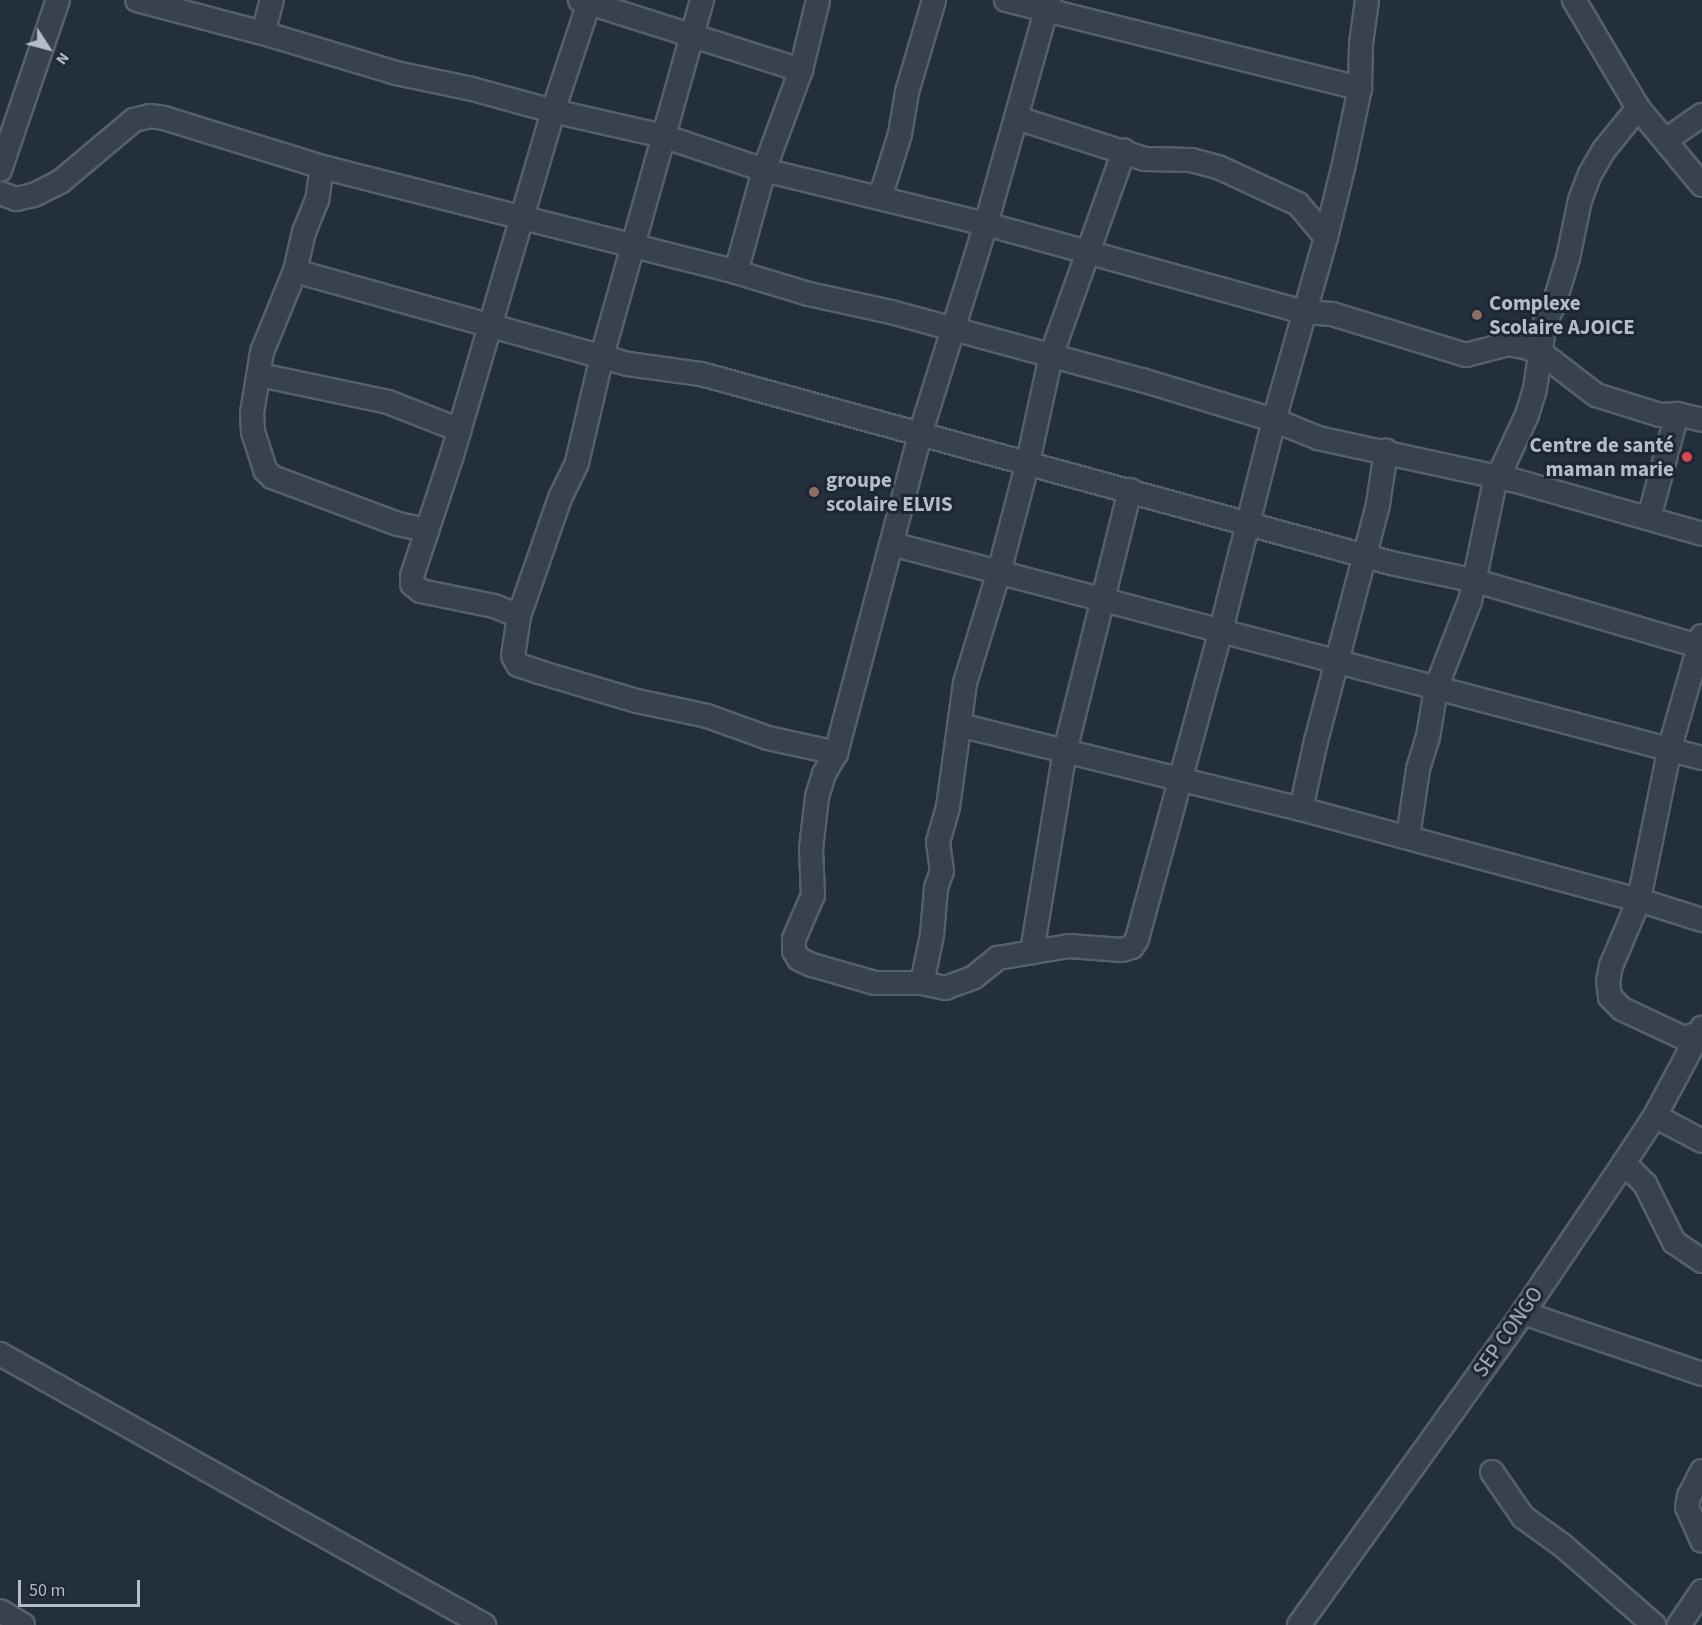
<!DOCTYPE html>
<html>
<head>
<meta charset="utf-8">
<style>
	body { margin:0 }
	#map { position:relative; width:1702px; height:1625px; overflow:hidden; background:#242f3e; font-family:"Source Sans 3",sans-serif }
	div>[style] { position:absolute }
	.roads { filter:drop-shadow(2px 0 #565f6c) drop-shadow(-2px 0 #565f6c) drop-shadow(0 2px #565f6c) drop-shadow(0 -2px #565f6c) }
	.minor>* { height:22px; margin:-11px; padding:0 11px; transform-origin:11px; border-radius:11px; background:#38414e }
	.dots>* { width:16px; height:16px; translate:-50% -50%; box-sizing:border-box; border:3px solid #1d2633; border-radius:50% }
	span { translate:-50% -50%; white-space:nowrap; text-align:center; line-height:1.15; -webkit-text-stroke:6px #1d2633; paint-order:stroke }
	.poi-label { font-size:21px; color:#b4bcc9; font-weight:700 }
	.left { translate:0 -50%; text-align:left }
	.right { translate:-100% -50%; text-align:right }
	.street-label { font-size:21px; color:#b4bcc9 }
	.north { position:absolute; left:18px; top:18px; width:60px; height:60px; -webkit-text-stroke:4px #1d2633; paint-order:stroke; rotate:126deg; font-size:16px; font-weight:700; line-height:24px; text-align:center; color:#b4bcc9 }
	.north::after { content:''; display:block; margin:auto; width:21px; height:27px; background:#b4bcc9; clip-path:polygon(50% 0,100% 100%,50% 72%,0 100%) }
	.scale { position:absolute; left:18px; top:1580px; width:122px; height:27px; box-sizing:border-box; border:3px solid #b4bcc9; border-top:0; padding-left:8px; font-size:18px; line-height:21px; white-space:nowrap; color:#b4bcc9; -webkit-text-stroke:4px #1d2633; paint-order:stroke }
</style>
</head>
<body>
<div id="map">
	<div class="roads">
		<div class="minor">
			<div style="left:137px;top:0;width:130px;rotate:14.7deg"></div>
			<div style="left:263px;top:33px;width:139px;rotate:16.7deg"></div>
			<div style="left:396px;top:73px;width:78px;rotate:11.9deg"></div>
			<div style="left:472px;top:89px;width:84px;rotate:15.2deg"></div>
			<div style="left:553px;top:111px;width:113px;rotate:12.8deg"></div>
			<div style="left:663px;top:136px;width:107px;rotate:18.6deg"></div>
			<div style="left:764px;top:170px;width:228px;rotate:13.7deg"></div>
			<div style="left:986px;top:224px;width:329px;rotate:15.5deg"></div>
			<div style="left:1303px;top:312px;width:29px;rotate:4deg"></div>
			<div style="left:1332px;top:314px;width:140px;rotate:17deg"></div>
			<div style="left:1466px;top:355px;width:43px;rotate:-14.7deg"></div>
			<div style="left:1508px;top:344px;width:20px;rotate:11deg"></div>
			<div style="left:1528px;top:348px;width:13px;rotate:18deg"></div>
			<div style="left:1540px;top:352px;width:71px;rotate:37.5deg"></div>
			<div style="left:1596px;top:395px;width:67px;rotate:17.4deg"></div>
			<div style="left:1660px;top:415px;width:17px;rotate:-3deg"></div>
			<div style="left:1677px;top:414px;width:26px;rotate:13deg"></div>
			<div style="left:580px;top:0;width:232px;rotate:17.6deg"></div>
			<div style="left:702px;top:0;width:370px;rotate:105.7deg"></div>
			<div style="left:602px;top:356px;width:110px;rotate:103.2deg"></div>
			<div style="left:577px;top:463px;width:39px;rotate:116deg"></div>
			<div style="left:560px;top:498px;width:125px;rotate:109.2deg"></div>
			<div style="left:519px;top:616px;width:40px;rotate:98.5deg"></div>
			<div style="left:513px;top:656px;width:10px;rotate:61deg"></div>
			<div style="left:518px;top:665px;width:22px;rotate:18deg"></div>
			<div style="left:539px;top:672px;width:102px;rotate:16.5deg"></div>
			<div style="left:637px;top:701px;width:72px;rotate:12.1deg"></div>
			<div style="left:707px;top:716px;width:65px;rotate:19.8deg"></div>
			<div style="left:768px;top:738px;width:70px;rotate:12.4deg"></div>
			<div style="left:1006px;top:0;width:365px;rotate:14deg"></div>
			<div style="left:1049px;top:0;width:233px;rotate:105.7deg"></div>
			<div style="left:986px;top:224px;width:221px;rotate:107.4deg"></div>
			<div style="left:920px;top:435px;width:329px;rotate:104.8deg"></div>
			<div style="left:836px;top:753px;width:24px;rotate:120deg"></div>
			<div style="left:824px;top:774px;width:24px;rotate:107deg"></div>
			<div style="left:817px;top:797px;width:52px;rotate:96.6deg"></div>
			<div style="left:811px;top:849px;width:46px;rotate:87.5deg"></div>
			<div style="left:813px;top:895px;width:48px;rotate:113.4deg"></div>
			<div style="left:794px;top:939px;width:12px;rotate:90deg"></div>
			<div style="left:794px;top:951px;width:9px;rotate:58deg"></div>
			<div style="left:799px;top:959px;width:14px;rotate:25deg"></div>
			<div style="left:812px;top:965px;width:66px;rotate:15.9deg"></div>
			<div style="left:875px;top:983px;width:47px"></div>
			<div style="left:922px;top:983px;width:24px;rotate:12deg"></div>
			<div style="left:945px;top:988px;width:30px;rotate:-20deg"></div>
			<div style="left:973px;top:978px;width:32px;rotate:-39deg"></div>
			<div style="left:998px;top:958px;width:72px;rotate:-9.6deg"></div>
			<div style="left:1069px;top:946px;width:53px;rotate:4.3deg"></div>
			<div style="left:1122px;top:950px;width:10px;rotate:-17deg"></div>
			<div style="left:1132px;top:947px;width:9px;rotate:-58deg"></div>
			<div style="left:1137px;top:939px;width:320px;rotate:-74.8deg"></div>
			<div style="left:1221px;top:630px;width:217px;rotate:-75.8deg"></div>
			<div style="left:1274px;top:420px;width:190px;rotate:-74.1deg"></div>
			<div style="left:1326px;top:237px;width:75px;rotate:-76.1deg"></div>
			<div style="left:1344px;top:164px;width:78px;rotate:-78.1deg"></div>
			<div style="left:1360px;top:88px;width:44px;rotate:-88.7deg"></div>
			<div style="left:1361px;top:44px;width:44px;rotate:-82.2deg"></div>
			<div style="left:1574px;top:0;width:126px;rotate:59.3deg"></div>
			<div style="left:1638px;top:108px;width:100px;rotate:50.3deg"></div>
			<div style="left:263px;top:33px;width:34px;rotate:-75deg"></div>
			<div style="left:1017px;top:118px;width:134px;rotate:17.8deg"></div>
			<div style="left:1145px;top:159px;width:46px;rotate:1.2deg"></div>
			<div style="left:1191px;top:160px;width:28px;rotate:15deg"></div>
			<div style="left:1218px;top:167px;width:88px;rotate:24.8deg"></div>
			<div style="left:1298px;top:204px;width:43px;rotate:49.7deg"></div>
			<div style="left:1666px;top:140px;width:44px;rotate:-34.8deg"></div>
			<div style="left:326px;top:168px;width:7px;rotate:135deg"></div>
			<div style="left:321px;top:173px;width:27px;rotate:98deg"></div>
			<div style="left:317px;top:200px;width:35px;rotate:112deg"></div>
			<div style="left:304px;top:232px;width:40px;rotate:103deg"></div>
			<div style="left:295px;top:271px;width:87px;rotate:112.2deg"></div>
			<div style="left:262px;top:352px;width:62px;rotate:99.3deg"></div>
			<div style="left:252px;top:413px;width:19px;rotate:87deg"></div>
			<div style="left:253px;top:432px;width:40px;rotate:72deg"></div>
			<div style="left:265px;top:470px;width:10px;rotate:45deg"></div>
			<div style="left:272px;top:477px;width:134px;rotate:20.5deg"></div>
			<div style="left:398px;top:524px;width:30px;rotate:12deg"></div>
			<div style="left:0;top:170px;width:180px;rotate:-71.2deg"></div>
			<div style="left:0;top:193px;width:17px;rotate:21deg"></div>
			<div style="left:16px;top:199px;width:18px;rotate:-13deg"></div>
			<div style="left:34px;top:195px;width:29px;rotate:-27deg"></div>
			<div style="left:60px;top:182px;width:97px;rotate:-40deg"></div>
			<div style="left:134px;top:120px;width:16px;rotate:-14deg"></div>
			<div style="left:150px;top:116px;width:14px;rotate:8deg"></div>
			<div style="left:164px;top:118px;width:170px;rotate:17.2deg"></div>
			<div style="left:326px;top:168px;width:423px;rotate:14.2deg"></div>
			<div style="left:736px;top:272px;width:76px;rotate:16.8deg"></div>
			<div style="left:809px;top:294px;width:84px;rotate:12.4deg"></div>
			<div style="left:891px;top:312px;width:260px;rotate:15.2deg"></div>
			<div style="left:1142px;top:380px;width:138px;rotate:16.9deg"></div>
			<div style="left:1274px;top:420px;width:48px;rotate:22.2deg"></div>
			<div style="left:1318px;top:438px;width:199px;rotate:12.2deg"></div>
			<div style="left:1513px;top:480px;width:197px;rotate:15.9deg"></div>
			<div style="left:880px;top:198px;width:67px;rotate:-72.6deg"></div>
			<div style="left:900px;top:134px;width:43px;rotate:-80.5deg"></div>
			<div style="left:907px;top:92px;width:96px;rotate:-73.6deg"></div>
			<div style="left:295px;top:271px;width:346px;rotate:15.6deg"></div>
			<div style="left:628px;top:364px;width:74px;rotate:7.8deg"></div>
			<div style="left:701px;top:374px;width:715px;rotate:15.32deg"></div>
			<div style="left:1391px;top:563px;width:87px;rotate:12deg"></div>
			<div style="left:1476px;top:581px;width:235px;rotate:16.3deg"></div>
			<div style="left:736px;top:272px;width:106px;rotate:-74.6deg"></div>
			<div style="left:764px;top:170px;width:107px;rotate:-69.7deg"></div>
			<div style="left:801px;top:70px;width:72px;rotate:-76.3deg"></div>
			<div style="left:260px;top:375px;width:131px;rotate:11.9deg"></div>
			<div style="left:388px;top:402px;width:77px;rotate:21.3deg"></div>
			<div style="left:1649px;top:518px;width:108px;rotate:-74.9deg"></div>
			<div style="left:892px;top:544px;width:838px;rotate:14.8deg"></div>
			<div style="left:519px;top:616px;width:27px;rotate:-158deg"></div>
			<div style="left:494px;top:606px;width:75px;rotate:-168.4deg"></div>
			<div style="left:421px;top:591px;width:11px;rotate:-142deg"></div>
			<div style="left:412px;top:584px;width:8px;rotate:-90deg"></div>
			<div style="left:412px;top:576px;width:127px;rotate:-71.7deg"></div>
			<div style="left:452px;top:455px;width:359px;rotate:-73.6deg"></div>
			<div style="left:553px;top:111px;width:117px;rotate:-71.6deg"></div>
			<div style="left:1702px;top:636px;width:116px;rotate:106.1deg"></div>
			<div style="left:1670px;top:747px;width:156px;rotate:101.5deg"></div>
			<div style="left:1639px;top:900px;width:72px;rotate:113deg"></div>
			<div style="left:1611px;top:966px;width:16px;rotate:101deg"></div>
			<div style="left:1608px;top:982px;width:15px;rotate:82deg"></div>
			<div style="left:1610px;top:997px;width:17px;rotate:45deg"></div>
			<div style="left:1622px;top:1009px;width:68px;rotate:25.1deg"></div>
			<div style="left:1684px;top:1038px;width:19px;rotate:-18deg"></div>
			<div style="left:959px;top:725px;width:352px;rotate:13.8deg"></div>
			<div style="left:1301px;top:809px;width:350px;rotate:15.1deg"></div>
			<div style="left:1639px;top:900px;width:66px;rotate:17.6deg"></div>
			<div style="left:1301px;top:809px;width:70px;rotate:-77.6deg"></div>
			<div style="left:1316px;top:741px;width:245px;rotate:-75.3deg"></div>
			<div style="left:1378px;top:504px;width:54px;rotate:-81.4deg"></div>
			<div style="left:1408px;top:837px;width:69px;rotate:-81.6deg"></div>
			<div style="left:1418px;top:769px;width:34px;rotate:-73deg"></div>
			<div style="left:1428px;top:737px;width:50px;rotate:-80.7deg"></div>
			<div style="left:1436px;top:688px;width:93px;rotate:-68.7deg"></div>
			<div style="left:1470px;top:601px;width:117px;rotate:-78.2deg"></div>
			<div style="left:1494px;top:486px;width:78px;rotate:-65.1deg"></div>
			<div style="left:1527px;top:415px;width:27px;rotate:-73deg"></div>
			<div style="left:1535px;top:389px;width:68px;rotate:-81.5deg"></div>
			<div style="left:1545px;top:322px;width:20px;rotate:-63deg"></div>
			<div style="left:1554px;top:304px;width:48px;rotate:-73.1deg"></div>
			<div style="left:1568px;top:258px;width:59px;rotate:-78.3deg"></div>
			<div style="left:1580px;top:200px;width:28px;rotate:-69deg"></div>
			<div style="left:1590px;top:174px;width:28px;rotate:-60deg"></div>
			<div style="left:1604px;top:150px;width:54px;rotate:-51deg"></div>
			<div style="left:1032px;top:952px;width:204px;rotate:-80.7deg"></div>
			<div style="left:1065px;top:751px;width:269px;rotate:-76deg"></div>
			<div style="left:922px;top:983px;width:49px;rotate:-78.2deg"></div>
			<div style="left:932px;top:935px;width:47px;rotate:-85.1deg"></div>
			<div style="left:936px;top:888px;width:18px;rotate:-71deg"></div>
			<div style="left:942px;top:871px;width:29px;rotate:-98deg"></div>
			<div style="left:938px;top:842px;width:36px;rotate:-74deg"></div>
			<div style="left:948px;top:807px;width:125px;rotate:-82.2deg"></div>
			<div style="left:965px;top:683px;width:116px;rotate:-73deg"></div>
			<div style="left:999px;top:572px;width:114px;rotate:-75.2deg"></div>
			<div style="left:1028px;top:462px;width:108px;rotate:-77.8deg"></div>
			<div style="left:1051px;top:356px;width:218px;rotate:-70.4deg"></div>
			<div style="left:1655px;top:1116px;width:53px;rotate:28deg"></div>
			<div style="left:1624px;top:1163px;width:30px;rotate:45deg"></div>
			<div style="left:1645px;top:1184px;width:65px;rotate:63.4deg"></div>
			<div style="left:1674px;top:1242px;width:34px;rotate:34deg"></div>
			<div style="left:1523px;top:1313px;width:189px;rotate:18.8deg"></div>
			<div style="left:0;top:1354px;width:555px;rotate:29.25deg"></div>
			<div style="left:1702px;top:1471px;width:28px;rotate:117deg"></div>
			<div style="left:1689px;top:1496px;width:11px;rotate:100deg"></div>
			<div style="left:1687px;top:1507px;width:37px;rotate:66deg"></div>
			<div style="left:1492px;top:1472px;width:55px;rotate:55.4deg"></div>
			<div style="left:1523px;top:1517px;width:48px;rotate:35.7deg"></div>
			<div style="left:1562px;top:1545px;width:122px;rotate:41deg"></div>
			<div style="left:0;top:1611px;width:27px;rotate:31deg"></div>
			<div style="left:1299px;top:1625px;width:384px;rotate:-54.3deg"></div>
			<div style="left:1523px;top:1313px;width:181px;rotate:-56deg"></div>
			<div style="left:1624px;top:1163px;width:56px;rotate:-56.6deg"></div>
			<div style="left:1655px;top:1116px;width:100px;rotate:-61.9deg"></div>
			<div style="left:1679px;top:1625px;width:41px;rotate:-55.9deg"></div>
		</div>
	</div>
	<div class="dots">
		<div style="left:1477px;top:315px;background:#8d6e63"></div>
		<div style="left:1687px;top:457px;background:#e0444e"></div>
		<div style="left:814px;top:492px;background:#8d6e63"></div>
	</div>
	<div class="poi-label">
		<span class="left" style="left:1489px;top:315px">Complexe<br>Scolaire AJOICE</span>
		<span class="right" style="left:1674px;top:457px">Centre de santé<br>maman marie</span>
		<span class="left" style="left:826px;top:492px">groupe<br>scolaire ELVIS</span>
	</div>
	<div class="street-label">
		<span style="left:1508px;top:1332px;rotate:-55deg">SEP CONGO</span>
	</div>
	<div class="north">N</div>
	<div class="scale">50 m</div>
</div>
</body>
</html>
